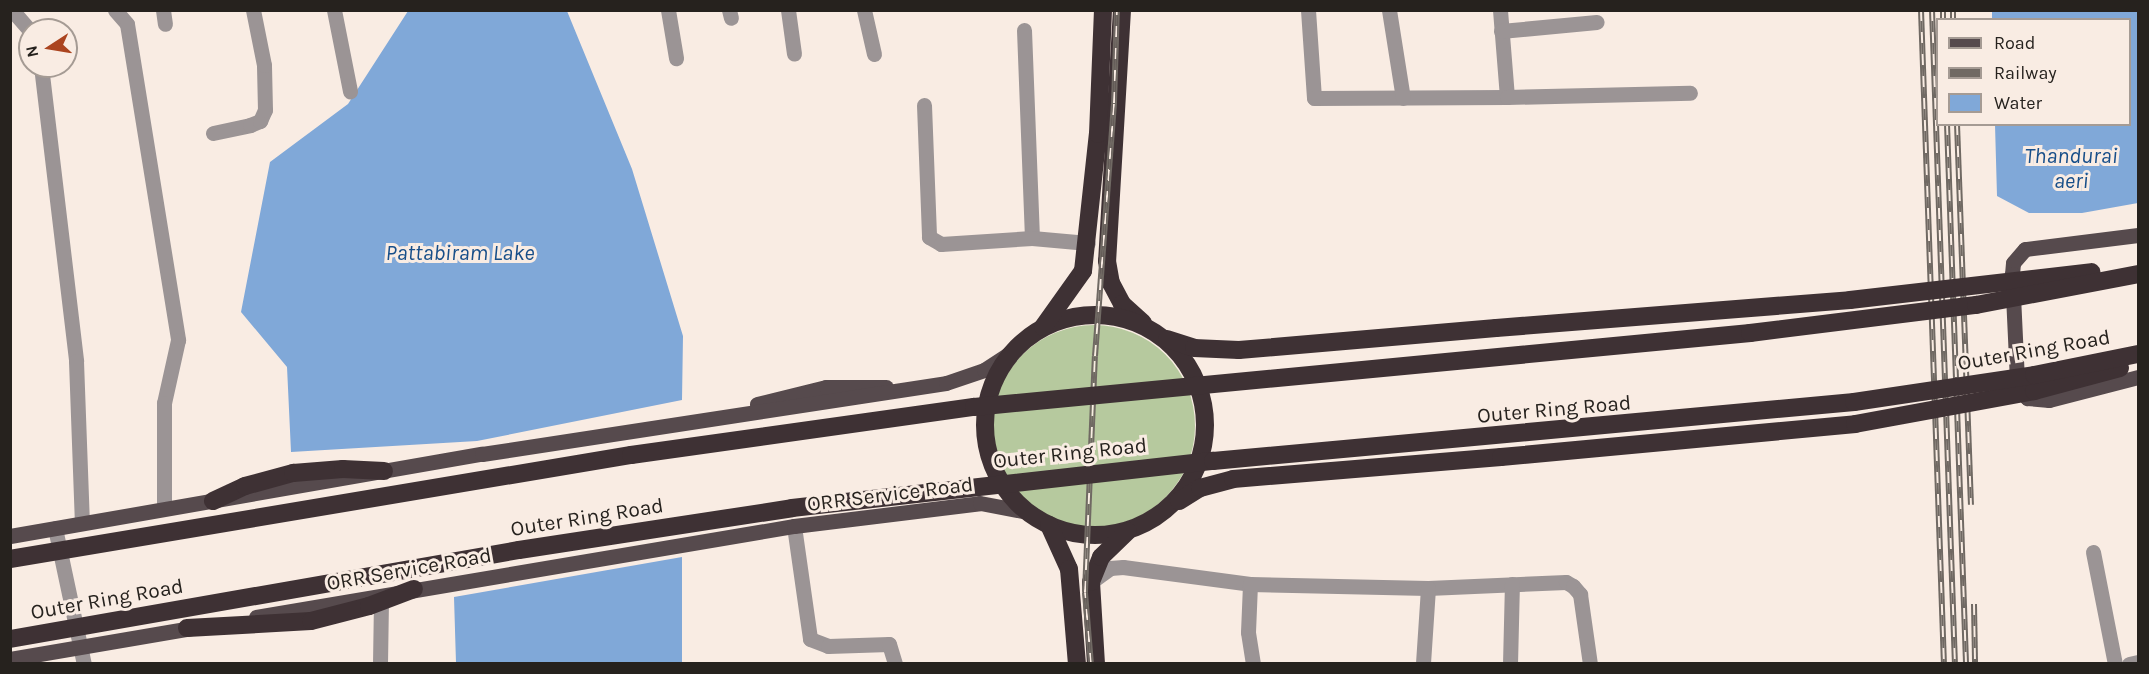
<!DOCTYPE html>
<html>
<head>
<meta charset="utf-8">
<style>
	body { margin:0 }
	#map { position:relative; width:2149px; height:674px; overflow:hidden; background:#f9ece3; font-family:Karla,sans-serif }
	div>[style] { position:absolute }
	.green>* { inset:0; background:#b6c99e }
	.round { border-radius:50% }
	.water>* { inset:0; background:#80a8d8 }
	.minor>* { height:15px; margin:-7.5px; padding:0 7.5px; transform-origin:7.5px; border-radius:7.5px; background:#9b9495 }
	.major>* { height:15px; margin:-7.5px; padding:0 7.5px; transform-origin:7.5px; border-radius:7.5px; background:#564a4d }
	.highway>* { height:18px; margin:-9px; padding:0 9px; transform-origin:9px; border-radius:9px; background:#3e3134 }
	.highway>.ring { margin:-9px; padding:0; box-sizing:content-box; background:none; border:18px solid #3e3134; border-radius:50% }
	.rail>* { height:6px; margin-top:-3px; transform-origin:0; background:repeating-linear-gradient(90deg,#f9ece3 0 11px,#706963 0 22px); box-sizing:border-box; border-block:2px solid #706963 }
	.highway-bridge>* { height:18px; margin:-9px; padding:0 9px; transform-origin:9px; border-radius:9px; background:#3e3134 }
	span { translate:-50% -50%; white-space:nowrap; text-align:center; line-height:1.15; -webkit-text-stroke:6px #f9ece3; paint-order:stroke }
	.street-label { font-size:21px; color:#26221e }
	.water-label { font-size:22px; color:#174e89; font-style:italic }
	.frame { position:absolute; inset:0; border:12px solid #26221e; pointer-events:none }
	.legend { position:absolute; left:1936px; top:18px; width:195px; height:108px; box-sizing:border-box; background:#f9ece3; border:2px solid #a59b94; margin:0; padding:8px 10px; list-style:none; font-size:18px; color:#26221e }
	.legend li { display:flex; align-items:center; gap:12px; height:30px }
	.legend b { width:30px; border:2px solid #a59b94 }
	.north { position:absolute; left:18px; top:18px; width:60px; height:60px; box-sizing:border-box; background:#f9ece3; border:2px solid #a59b94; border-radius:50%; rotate:258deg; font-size:16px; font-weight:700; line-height:24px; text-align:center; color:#26221e }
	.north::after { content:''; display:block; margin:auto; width:21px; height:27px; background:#ab441f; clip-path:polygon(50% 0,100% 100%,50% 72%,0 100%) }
</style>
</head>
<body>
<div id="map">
	<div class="green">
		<div class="round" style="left:993px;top:325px;width:202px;height:202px"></div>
	</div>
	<div class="water">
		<div style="clip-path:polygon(408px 11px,567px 11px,632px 169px,683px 336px,682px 400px,477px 441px,291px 452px,287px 367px,241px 312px,270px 162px,348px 104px)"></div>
		<div style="clip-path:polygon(1992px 11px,2138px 11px,2138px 203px,2082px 213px,2029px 213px,1997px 196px,1995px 125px,2130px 124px,2130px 20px,1992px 19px)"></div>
		<div style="clip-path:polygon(682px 557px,682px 663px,456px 663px,454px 597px)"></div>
	</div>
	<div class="minor">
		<div style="left:12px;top:10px;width:28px;rotate:49deg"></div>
		<div style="left:115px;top:10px;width:18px;rotate:49deg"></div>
		<div style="left:127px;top:24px;width:320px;rotate:80.8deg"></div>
		<div style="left:178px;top:340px;width:65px;rotate:102.5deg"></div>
		<div style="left:164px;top:403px;width:105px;rotate:90deg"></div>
		<div style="left:163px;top:10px;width:14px;rotate:82deg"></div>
		<div style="left:334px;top:10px;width:83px;rotate:78.8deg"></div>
		<div style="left:668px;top:10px;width:49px;rotate:80.5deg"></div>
		<div style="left:729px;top:10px;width:8px;rotate:76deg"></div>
		<div style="left:788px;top:10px;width:44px;rotate:82.2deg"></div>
		<div style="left:864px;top:10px;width:45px;rotate:77.2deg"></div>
		<div style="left:1308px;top:10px;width:88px;rotate:86.1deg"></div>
		<div style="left:1314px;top:98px;width:193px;rotate:-0.3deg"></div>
		<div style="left:1389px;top:10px;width:89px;rotate:81deg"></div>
		<div style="left:1500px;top:10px;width:87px;rotate:85.4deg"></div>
		<div style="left:1507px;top:97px;width:183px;rotate:-1.3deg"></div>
		<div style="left:1024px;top:30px;width:208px;rotate:87.8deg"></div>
		<div style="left:1032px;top:238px;width:56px;rotate:5.1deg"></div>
		<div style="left:1501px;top:31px;width:96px;rotate:-5.4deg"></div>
		<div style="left:41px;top:66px;width:297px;rotate:83.2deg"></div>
		<div style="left:76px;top:361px;width:162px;rotate:87.9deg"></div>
		<div style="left:924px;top:105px;width:132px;rotate:87.8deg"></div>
		<div style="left:929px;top:237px;width:14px;rotate:30deg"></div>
		<div style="left:941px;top:244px;width:91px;rotate:-3.8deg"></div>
		<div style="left:213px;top:133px;width:38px;rotate:-12deg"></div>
		<div style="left:250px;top:125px;width:11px;rotate:-22deg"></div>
		<div style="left:260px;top:121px;width:12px;rotate:-66deg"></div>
		<div style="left:265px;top:110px;width:45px;rotate:-91.3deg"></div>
		<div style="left:264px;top:65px;width:56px;rotate:-101.3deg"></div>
		<div style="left:794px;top:526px;width:114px;rotate:81.9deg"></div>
		<div style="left:810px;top:639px;width:19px;rotate:21deg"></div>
		<div style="left:828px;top:646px;width:61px;rotate:-1.9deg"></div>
		<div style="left:889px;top:644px;width:21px;rotate:73deg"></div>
		<div style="left:55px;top:528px;width:139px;rotate:78deg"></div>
		<div style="left:2093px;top:552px;width:114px;rotate:78.9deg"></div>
		<div style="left:1091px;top:582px;width:24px;rotate:-36deg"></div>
		<div style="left:1110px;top:568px;width:13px;rotate:-4deg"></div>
		<div style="left:1123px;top:567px;width:128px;rotate:7.6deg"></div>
		<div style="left:1428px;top:588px;width:138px;rotate:-2.5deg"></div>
		<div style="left:1566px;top:582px;width:8px;rotate:30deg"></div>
		<div style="left:1573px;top:586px;width:11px;rotate:49deg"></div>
		<div style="left:1580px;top:594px;width:71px;rotate:81.9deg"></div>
		<div style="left:380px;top:664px;width:62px;rotate:-89.1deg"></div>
		<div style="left:1253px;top:664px;width:32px;rotate:-99deg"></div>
		<div style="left:1248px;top:632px;width:48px;rotate:-87.6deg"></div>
		<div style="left:1250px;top:584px;width:178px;rotate:1.3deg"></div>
		<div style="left:1428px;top:588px;width:76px;rotate:93.8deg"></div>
		<div style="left:1510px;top:664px;width:80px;rotate:-88.6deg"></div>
		<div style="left:2129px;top:664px;width:9px;rotate:-13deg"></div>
	</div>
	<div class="major">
		<div style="left:2138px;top:235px;width:114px;rotate:172.9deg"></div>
		<div style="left:2025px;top:249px;width:18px;rotate:131deg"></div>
		<div style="left:2013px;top:263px;width:11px;rotate:95deg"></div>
		<div style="left:2012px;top:274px;width:108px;rotate:87.3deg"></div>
		<div style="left:2017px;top:382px;width:19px;rotate:58deg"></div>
		<div style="left:2027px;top:398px;width:22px;rotate:5deg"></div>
		<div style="left:2049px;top:400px;width:92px;rotate:-14.5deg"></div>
		<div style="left:757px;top:404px;width:71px;rotate:-13.8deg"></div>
		<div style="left:826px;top:387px;width:60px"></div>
		<div style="left:10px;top:536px;width:479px;rotate:-9.9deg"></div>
		<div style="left:482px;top:454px;width:469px;rotate:-8.7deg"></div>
		<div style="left:946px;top:383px;width:40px;rotate:-18.9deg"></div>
		<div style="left:984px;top:370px;width:37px;rotate:-33deg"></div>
		<div style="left:256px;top:617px;width:546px;rotate:-9.6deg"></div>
		<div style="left:794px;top:526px;width:187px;rotate:-7deg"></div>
		<div style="left:980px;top:503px;width:49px;rotate:10.6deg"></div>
		<div style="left:10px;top:659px;width:190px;rotate:-9.7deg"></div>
	</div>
	<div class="highway">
		<div style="left:1122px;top:10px;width:251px;rotate:93.4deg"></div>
		<div style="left:1107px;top:261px;width:22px;rotate:80deg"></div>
		<div style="left:1111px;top:283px;width:24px;rotate:62deg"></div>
		<div style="left:1122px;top:304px;width:28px;rotate:42deg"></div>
		<div class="ring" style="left:985px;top:315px;width:202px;height:202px"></div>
		<div style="left:1043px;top:327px;width:69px;rotate:-54.5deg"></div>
		<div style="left:1083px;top:271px;width:138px;rotate:-83.8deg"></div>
		<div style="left:1098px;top:134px;width:124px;rotate:-87.7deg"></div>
		<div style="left:1167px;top:339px;width:28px;rotate:18deg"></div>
		<div style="left:1194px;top:348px;width:45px;rotate:2.5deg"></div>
		<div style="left:1239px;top:350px;width:258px;rotate:-4.9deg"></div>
		<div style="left:213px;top:501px;width:35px;rotate:-25deg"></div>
		<div style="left:245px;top:486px;width:50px;rotate:-15.2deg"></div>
		<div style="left:293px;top:473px;width:50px;rotate:-4.6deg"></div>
		<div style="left:343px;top:469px;width:41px;rotate:2.8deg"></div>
		<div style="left:1179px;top:501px;width:25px;rotate:-32deg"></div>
		<div style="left:1200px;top:488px;width:34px;rotate:-15deg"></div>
		<div style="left:1233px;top:479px;width:269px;rotate:-4.7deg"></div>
		<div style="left:1049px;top:525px;width:48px;rotate:65.6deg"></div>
		<div style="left:1069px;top:569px;width:95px;rotate:85.2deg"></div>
		<div style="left:187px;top:628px;width:124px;rotate:-3.2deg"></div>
		<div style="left:311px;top:621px;width:60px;rotate:-14.5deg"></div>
		<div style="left:369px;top:606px;width:48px;rotate:-20.7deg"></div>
		<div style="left:1096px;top:664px;width:82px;rotate:-93.5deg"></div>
		<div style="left:1091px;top:582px;width:27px;rotate:-68deg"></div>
		<div style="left:1101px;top:557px;width:37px;rotate:-44deg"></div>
	</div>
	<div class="rail">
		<div style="left:1921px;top:10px;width:654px;rotate:87.99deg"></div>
		<div style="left:1932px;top:10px;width:654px;rotate:87.99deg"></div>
		<div style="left:1943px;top:10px;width:10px;rotate:90deg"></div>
		<div style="left:1953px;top:10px;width:10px;rotate:90deg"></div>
		<div style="left:1947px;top:124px;width:540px;rotate:87.98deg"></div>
		<div style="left:1957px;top:124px;width:381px;rotate:87.9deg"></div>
		<div style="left:1974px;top:604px;width:60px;rotate:89deg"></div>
		<div style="left:1091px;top:664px;width:72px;rotate:-94.8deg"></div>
		<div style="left:1085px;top:592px;width:236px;rotate:-87.6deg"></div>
		<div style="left:1095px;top:356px;width:254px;rotate:-85.7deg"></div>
		<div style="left:1114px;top:103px;width:93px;rotate:-88.2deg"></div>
	</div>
	<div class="highway-bridge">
		<div style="left:1496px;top:328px;width:355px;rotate:-4.5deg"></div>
		<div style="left:1850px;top:300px;width:243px;rotate:-6.6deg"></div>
		<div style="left:1501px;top:457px;width:356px;rotate:-5.3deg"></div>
		<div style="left:1855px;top:424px;width:182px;rotate:-10.4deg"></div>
		<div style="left:2034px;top:391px;width:89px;rotate:-15deg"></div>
		<div style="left:10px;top:559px;width:630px;rotate:-9.51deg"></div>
		<div style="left:631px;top:455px;width:346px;rotate:-8deg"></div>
		<div style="left:974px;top:407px;width:780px;rotate:-5.45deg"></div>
		<div style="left:1750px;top:333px;width:228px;rotate:-7.1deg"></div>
		<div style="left:1976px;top:305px;width:165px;rotate:-10.8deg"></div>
		<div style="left:10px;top:639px;width:517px;rotate:-9.92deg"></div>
		<div style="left:519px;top:550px;width:276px;rotate:-8.7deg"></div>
		<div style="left:792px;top:508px;width:424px;rotate:-6.4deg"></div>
		<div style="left:1213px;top:461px;width:644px;rotate:-5.26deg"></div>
		<div style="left:1854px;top:402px;width:182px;rotate:-8.5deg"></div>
		<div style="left:2034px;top:375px;width:106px;rotate:-11.4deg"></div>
	</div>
	<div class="street-label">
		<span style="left:2034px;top:350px;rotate:-10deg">Outer Ring Road</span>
		<span style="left:1554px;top:409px;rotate:-5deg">Outer Ring Road</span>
		<span style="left:1070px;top:453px;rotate:-6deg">Outer Ring Road</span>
		<span style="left:890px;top:494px;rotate:-7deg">ORR Service Road</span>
		<span style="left:587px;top:517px;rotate:-9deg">Outer Ring Road</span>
		<span style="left:409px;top:569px;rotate:-10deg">ORR Service Road</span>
		<span style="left:107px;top:599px;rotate:-10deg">Outer Ring Road</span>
	</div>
	<div class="water-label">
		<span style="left:2071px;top:169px">Thandurai<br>aeri</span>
		<span style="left:460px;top:254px">Pattabiram Lake</span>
	</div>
	<div class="frame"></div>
	<ul class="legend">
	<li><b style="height:8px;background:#564a4d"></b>Road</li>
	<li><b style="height:8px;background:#706963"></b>Railway</li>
	<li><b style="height:16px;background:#80a8d8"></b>Water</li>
	</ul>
	<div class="north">N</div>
</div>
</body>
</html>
